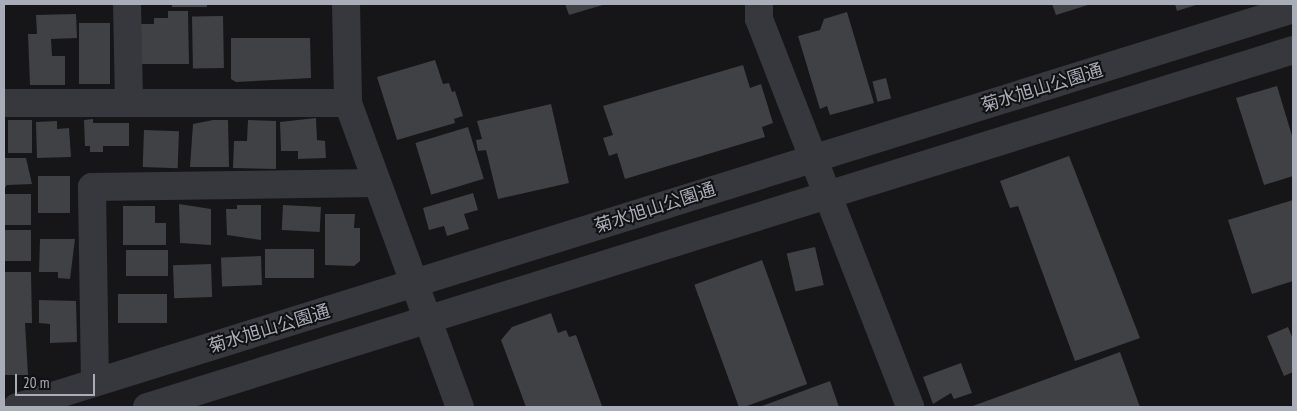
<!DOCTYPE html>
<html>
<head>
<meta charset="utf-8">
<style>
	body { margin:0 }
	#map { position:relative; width:1297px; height:411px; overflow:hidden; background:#161618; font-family:"PT Sans Narrow","Noto Sans JP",sans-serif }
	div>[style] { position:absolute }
	.building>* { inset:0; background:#404145; transform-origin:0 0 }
	.minor>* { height:28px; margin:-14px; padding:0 14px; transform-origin:14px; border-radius:14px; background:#37383d }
	.tertiary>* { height:28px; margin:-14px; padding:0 14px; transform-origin:14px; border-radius:14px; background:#37383d }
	span { translate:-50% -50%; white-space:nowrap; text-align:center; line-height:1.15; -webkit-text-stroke:4px #111113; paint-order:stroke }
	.street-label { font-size:18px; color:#a8adb8 }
	.frame { position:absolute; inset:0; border:5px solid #a8adb8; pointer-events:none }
	.scale { position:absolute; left:15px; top:374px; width:80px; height:22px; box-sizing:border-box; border:2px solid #a8adb8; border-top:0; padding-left:6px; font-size:15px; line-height:18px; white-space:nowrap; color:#a8adb8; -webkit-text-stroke:4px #111113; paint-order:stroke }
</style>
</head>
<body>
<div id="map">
	<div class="building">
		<div style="left:172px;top:4px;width:35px;height:3px"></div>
		<div style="clip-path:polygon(565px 4px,606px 4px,569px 15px)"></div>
		<div style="clip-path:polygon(1052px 4px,1091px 4px,1056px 15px)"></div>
		<div style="clip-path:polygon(1175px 4px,1199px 4px,1177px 11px)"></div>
		<div style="clip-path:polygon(168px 11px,188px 11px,189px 64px,137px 64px,136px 24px,154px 24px,154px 18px,168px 18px)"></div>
		<div style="clip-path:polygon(847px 12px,874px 103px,830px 115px,827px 106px,820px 109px,798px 36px,820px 30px,824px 19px)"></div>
		<div style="clip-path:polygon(76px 14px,77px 38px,51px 39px,52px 56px,65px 56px,65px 85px,30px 85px,28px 34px,37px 34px,36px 15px)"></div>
		<div style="left:223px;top:16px;width:52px;height:31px;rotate:89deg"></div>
		<div style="left:79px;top:23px;width:31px;height:61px"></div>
		<div style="clip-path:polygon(231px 38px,310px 38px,311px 78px,236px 82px,231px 79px)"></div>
		<div style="clip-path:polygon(435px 60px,443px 84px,449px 83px,452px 92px,455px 91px,463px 116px,454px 119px,455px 123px,397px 140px,377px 77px)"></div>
		<div style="clip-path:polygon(743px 65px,750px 88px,761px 84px,773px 123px,762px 127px,765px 137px,625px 179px,617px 153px,609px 156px,603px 138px,613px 135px,603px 106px)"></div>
		<div style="left:886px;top:78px;width:21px;height:14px;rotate:76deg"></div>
		<div style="clip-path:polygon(1277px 86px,1293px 139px,1293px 176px,1264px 185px,1236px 98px)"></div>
		<div style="clip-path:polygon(551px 104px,569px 183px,498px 199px,486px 150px,478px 151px,476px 140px,482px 139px,477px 121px)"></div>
		<div style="clip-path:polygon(316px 118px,317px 140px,325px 141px,326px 158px,298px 159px,298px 151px,281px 151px,280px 122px)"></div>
		<div style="clip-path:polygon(93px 119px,93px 123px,129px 123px,129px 146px,103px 146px,103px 152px,90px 152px,90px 146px,85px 146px,84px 120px)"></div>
		<div style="left:8px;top:120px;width:24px;height:33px"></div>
		<div style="clip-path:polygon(213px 120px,228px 120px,229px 167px,190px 167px,193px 124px)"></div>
		<div style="clip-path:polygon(248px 120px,276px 121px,276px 169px,233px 168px,234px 141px,247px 141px)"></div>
		<div style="clip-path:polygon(57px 121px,57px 129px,69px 128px,71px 157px,37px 158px,36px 122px)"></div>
		<div style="left:468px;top:127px;width:54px;height:55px;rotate:73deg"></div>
		<div style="left:144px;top:130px;width:35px;height:37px;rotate:2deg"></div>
		<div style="clip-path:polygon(1069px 156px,1140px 338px,1075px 361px,1018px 206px,1010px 208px,1000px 181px)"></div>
		<div style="clip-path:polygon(4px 158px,26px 158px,32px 184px,7px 185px,4px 189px)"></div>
		<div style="left:38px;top:176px;width:32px;height:37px"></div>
		<div style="clip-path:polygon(473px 193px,478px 210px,464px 214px,469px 229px,447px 236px,444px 226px,429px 230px,423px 208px)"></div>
		<div style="left:4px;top:194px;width:27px;height:31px"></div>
		<div style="clip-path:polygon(1293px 200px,1293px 281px,1252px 294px,1228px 220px)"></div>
		<div style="clip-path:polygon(179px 204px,211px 209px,211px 245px,180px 243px)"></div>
		<div style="clip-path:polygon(237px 205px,261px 205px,261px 240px,227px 235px,226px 209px,237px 209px)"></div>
		<div style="left:283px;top:205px;width:38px;height:25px;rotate:3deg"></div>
		<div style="clip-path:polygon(123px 206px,155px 206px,155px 223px,166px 223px,166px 245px,123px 245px)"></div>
		<div style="clip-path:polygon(325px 214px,355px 214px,354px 228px,360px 228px,360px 261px,354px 266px,325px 265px)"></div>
		<div style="left:4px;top:230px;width:27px;height:31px"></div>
		<div style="clip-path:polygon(40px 239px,75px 239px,70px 279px,58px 278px,58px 272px,39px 272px)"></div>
		<div style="left:815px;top:247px;width:39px;height:29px;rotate:77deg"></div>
		<div style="left:265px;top:249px;width:49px;height:29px"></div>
		<div style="left:126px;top:250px;width:42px;height:26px"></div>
		<div style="left:261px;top:256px;width:29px;height:40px;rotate:88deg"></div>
		<div style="left:762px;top:260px;width:132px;height:72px;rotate:70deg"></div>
		<div style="left:211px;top:264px;width:33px;height:38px;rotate:88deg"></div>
		<div style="clip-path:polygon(4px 272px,31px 272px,32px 323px,25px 323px,28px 375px,4px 375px)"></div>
		<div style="left:118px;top:294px;width:49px;height:29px"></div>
		<div style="clip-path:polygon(39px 300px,76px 301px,77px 342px,50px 343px,50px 324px,39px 323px)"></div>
		<div style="clip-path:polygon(551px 313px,558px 333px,566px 330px,569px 337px,576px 335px,602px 406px,526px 407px,501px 340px,512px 327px)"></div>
		<div style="clip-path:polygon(1288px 327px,1293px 339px,1293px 372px,1284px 376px,1267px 336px)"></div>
		<div style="clip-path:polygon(1120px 352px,1140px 407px,970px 407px)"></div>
		<div style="clip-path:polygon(961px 363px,972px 393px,954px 399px,951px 393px,933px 404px,923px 377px)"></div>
		<div style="clip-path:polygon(830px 381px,839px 407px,759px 407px)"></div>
	</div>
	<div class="minor">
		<div style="left:127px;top:4px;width:99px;rotate:88.8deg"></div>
		<div style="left:759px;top:4px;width:15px;rotate:90deg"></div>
		<div style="left:759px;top:19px;width:416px;rotate:68.7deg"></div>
		<div style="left:4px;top:103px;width:344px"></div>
		<div style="left:95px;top:382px;width:195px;rotate:-90.9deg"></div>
		<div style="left:92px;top:187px;width:285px;rotate:-0.8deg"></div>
	</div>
	<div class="tertiary">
		<div style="left:346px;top:4px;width:99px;rotate:88.8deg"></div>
		<div style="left:348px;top:103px;width:324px;rotate:69.8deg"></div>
		<div style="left:17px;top:407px;width:1337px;rotate:-17.32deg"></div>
		<div style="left:147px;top:407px;width:1200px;rotate:-17.3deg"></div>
	</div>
	<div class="street-label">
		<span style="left:1042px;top:88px;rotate:-17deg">菊水旭山公園通</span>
		<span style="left:655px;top:208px;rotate:-18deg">菊水旭山公園通</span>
		<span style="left:269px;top:329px;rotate:-17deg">菊水旭山公園通</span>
	</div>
	<div class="frame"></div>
	<div class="scale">20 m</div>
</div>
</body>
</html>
